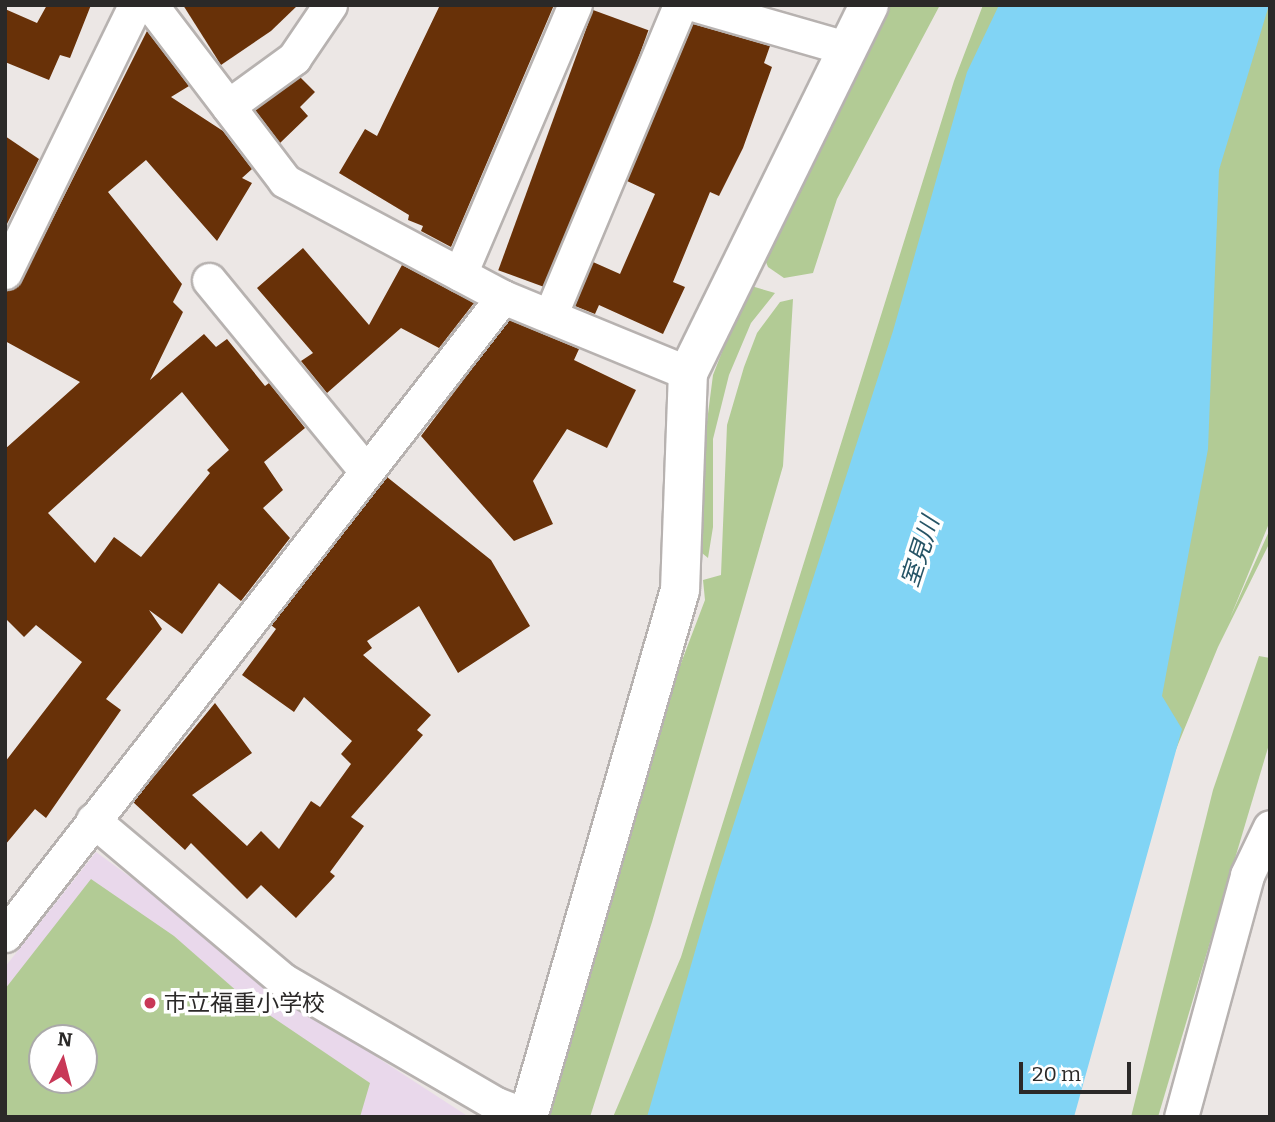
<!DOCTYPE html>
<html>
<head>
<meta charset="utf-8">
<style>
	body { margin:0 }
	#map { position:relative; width:1275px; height:1122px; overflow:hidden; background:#ece7e5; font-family:Bitter,"Noto Sans JP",serif }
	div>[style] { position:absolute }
	.education>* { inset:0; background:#e9d8eb }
	.green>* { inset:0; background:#b2cb95 }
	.water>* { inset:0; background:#81d4f5 }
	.building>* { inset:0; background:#683108; transform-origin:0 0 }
	.roads { filter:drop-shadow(2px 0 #b7b2b0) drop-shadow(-2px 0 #b7b2b0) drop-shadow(0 2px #b7b2b0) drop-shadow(0 -2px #b7b2b0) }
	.street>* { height:33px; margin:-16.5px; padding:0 16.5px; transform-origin:16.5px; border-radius:16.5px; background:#fff }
	.secondary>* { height:38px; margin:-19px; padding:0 19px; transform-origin:19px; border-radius:19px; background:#fff }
	.dots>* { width:19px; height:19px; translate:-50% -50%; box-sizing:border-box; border:4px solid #fff; border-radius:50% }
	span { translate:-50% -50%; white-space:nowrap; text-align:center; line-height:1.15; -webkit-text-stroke:7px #fff; paint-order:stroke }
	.poi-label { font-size:23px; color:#2b2928 }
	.left { translate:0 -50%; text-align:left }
	.water-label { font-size:24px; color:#265466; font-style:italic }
	.frame { position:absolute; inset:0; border:7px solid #2b2928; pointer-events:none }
	.north { position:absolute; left:28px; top:1024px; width:70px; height:70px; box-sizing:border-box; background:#fff; border:2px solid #aaa9a9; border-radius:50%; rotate:6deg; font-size:19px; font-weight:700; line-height:28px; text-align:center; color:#2b2928 }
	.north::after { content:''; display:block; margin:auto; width:24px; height:32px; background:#c83857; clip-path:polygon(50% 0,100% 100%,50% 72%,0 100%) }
	.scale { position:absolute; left:1019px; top:1062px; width:112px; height:32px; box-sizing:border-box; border:4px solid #2b2928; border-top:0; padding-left:9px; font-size:21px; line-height:24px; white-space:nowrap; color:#2b2928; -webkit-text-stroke:5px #fff; paint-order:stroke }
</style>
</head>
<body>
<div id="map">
	<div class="education">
		<div style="clip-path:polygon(evenodd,96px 852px,192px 922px,241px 969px,469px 1117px,5px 1117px,5px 967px,96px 852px,42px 1038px,84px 1038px,84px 1080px,42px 1080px,42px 1038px)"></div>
	</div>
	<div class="green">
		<div style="clip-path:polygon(889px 5px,940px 5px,837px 199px,813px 273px,784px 278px,768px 267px,763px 255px)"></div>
		<div style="clip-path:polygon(983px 5px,1042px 5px,656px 1117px,613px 1117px,681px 957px,954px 81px)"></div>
		<div style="clip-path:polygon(1253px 5px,1270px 5px,1270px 521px,1230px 618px,1270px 529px,1270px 542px,1218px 647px,1138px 842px,1206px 176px)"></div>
		<div style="clip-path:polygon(748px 285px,775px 293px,751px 323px,729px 375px,713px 439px,713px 527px,708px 558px,702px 553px,705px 437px,713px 375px)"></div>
		<div style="clip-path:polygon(793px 299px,783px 466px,652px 922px,590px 1117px,543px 1117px,678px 671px,705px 600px,703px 580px,721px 575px,727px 425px,744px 367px,757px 333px,780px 302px)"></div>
		<div style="clip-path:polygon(1259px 656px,1270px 658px,1270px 741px,1158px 1117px,1131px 1117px,1213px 790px)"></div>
		<div style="clip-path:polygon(evenodd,91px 879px,174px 936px,247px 1000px,370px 1083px,360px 1117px,5px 1117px,5px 989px,91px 879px,84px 1038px,84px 1080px,42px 1080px,42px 1038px,84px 1038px)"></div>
	</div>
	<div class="water">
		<div style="clip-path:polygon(999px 5px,1269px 5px,1219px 170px,1208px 449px,1162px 696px,1182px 729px,1074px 1117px,647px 1117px,716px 879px,893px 331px,967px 72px)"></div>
	</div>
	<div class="building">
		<div style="clip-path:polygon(47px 5px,91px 5px,70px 58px,60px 55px,49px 80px,5px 62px,5px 9px,37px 23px)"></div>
		<div style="clip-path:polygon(183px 5px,298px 5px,271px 31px,221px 65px)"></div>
		<div style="clip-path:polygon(440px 5px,554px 5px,451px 247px,421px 231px,423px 226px,408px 220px,409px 215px,339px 173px,365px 129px,377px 136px)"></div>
		<div style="left:593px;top:10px;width:59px;height:277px;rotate:20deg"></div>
		<div style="clip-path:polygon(693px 24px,770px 46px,764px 63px,772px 67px,743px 148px,719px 196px,710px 192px,673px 282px,685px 287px,663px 334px,599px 305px,595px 314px,575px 306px,593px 262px,620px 274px,655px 194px,627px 181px)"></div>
		<div style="clip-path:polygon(evenodd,147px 31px,189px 86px,171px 97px,223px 131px,252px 169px,242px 178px,252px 183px,217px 241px,146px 160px,108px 192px,182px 284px,173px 302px,183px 312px,150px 380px,204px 334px,216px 347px,227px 339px,265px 386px,269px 383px,305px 428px,264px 462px,283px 490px,263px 508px,290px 538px,241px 601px,219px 583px,182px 634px,149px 610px,162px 629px,106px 699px,121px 710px,46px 818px,35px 809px,5px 845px,5px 762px,82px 662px,36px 625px,24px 637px,5px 618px,5px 449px,80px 382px,5px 341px,5px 291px,22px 280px,147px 31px,182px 392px,229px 450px,207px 470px,210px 473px,141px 557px,114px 537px,95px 563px,48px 513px,182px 392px)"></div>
		<div style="clip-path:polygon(300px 77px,315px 92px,300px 107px,308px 116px,280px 143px,255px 110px)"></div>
		<div style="clip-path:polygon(5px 136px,39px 159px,5px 228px)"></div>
		<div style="clip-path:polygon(303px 248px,369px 325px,402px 265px,474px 303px,439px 348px,401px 328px,327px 393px,301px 361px,313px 353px,257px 288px)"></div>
		<div style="clip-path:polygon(509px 320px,579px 349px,574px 360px,636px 390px,607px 448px,567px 429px,533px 481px,553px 524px,514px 541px,421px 436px)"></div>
		<div style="clip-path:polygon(387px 477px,491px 560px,530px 626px,458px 673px,419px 606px,367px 641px,372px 648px,363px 655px,431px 715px,417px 730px,423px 735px,351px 817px,364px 826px,330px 872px,335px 876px,296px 918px,261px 885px,247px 899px,191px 843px,185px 850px,133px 802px,215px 703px,252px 753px,192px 795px,247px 846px,261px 831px,279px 849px,311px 801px,320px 807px,351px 764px,341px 754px,352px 741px,304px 697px,294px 712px,242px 675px,276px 629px,271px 625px)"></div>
	</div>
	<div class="roads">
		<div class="street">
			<div style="left:151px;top:5px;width:221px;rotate:52.7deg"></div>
			<div style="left:285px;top:181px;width:247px;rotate:28deg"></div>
			<div style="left:696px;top:5px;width:156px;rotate:16deg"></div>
			<div style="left:228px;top:106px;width:82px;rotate:-36deg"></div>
			<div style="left:294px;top:58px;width:64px;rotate:-55.8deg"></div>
			<div style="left:5px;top:272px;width:297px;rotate:-64deg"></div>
			<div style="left:460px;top:274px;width:293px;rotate:-66.9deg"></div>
			<div style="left:209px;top:280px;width:247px;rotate:50.6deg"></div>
			<div style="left:550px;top:316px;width:337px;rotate:-67.3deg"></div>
			<div style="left:93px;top:820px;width:248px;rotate:40.1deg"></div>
			<div style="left:283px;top:980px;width:246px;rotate:30.2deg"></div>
			<div style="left:496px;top:1104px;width:34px;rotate:21deg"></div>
			<div style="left:5px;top:935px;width:809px;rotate:-52.03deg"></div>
			<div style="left:503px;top:297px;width:200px;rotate:22.3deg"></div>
			<div style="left:1181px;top:1117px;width:251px;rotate:-74.7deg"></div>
			<div style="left:1247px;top:875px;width:53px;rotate:-64.4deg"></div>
		</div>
		<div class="secondary">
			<div style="left:528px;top:1117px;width:548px;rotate:-73.91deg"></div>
			<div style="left:680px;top:590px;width:217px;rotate:-87.9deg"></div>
			<div style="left:688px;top:373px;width:410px;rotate:-63.8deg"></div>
		</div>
	</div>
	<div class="dots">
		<div style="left:150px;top:1003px;background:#c83857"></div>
	</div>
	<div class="poi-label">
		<span class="left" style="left:164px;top:1003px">市立福重小学校</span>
	</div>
	<div class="water-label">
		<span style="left:921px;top:552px;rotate:-72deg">室見川</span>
	</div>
	<div class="frame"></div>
	<div class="north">N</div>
	<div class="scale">20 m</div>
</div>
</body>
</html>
